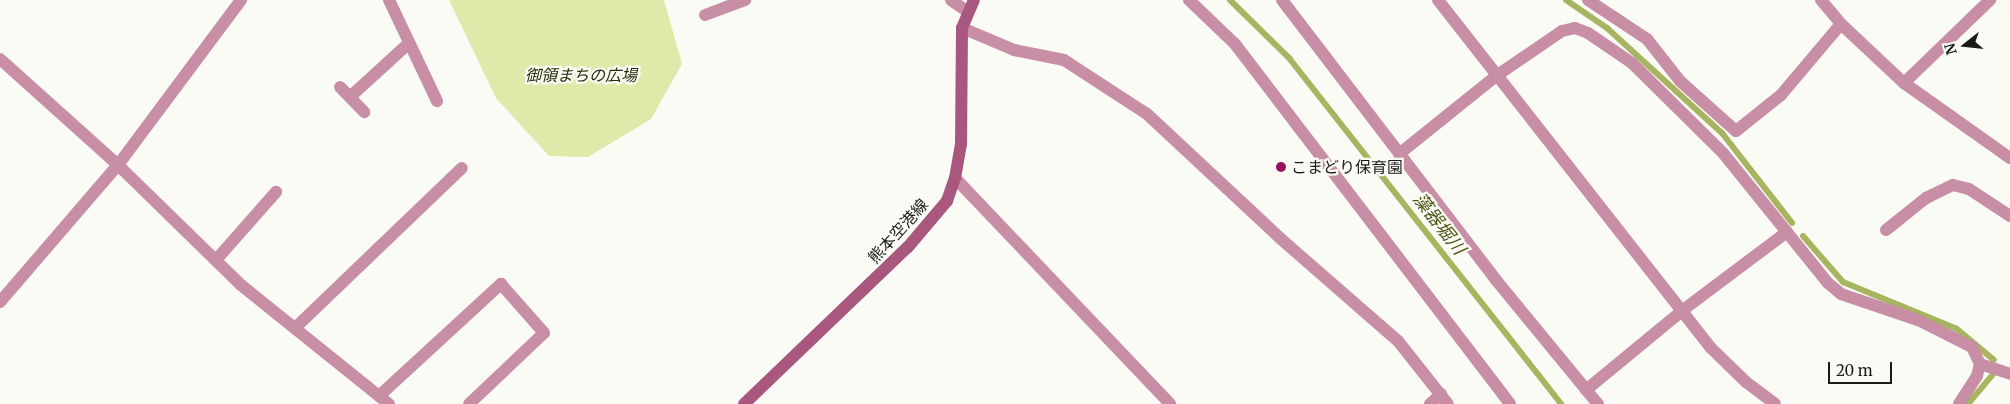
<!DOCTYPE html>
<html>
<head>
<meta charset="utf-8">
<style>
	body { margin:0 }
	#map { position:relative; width:2010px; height:404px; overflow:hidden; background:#fafbf5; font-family:Merriweather,"Noto Sans JP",serif }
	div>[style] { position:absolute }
	.green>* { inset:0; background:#dee9aa }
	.stream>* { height:6px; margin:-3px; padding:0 3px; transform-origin:3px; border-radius:3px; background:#a8b560 }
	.street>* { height:12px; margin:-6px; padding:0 6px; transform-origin:6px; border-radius:6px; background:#c88ea6 }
	.secondary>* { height:12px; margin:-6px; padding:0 6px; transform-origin:6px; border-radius:6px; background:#a9577e }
	.dots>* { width:14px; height:14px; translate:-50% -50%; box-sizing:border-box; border:2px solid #fafbf5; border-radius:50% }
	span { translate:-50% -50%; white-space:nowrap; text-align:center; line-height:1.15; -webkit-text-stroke:4.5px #fafbf5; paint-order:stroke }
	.park-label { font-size:16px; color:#2a2e09; font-style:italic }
	.poi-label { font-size:16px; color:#1a1b19 }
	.left { translate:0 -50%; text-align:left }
	.street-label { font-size:16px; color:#1a1b19 }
	.water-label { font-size:18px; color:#505719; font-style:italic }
	.north { position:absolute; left:1940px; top:20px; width:50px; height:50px; -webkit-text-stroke:4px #fafbf5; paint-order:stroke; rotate:254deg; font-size:14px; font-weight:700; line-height:20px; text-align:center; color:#1a1b19 }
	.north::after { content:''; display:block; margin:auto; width:18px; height:22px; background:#1a1b19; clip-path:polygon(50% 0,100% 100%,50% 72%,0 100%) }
	.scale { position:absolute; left:1828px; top:362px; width:64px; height:22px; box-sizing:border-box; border:2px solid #1a1b19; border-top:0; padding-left:6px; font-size:15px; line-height:18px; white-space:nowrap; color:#1a1b19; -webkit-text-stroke:4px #fafbf5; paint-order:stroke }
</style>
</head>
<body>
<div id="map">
	<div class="green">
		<div style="clip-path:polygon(449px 0,664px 0,682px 64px,651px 119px,588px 157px,549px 156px,496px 98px)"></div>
	</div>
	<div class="stream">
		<div style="left:1230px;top:0;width:83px;rotate:44.5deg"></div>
		<div style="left:1289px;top:58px;width:440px;rotate:51.8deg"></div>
		<div style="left:1566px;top:0;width:50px;rotate:34.3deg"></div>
		<div style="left:1607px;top:28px;width:156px;rotate:42.4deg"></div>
		<div style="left:1722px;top:133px;width:114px;rotate:52.1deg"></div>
		<div style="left:1803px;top:236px;width:61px;rotate:49deg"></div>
		<div style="left:1843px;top:282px;width:123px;rotate:22.4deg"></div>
		<div style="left:1957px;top:329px;width:48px;rotate:40deg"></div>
		<div style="left:1968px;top:404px;width:40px;rotate:-50deg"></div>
	</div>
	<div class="street">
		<div style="left:389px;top:0;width:112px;rotate:64.6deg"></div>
		<div style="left:951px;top:0;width:21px;rotate:35deg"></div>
		<div style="left:1189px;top:0;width:64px;rotate:43.7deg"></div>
		<div style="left:1235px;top:44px;width:453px;rotate:52.6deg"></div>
		<div style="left:1282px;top:0;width:352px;rotate:52.6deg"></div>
		<div style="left:1496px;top:280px;width:161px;rotate:50.6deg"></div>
		<div style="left:1438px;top:0;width:442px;rotate:51.9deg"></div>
		<div style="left:1711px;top:348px;width:49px;rotate:44.2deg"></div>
		<div style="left:1746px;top:382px;width:36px;rotate:37deg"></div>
		<div style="left:1588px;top:0;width:71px;rotate:33.5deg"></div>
		<div style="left:1647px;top:39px;width:53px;rotate:51.8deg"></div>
		<div style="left:1680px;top:81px;width:75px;rotate:41.8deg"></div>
		<div style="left:1736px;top:131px;width:58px;rotate:-38.7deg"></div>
		<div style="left:1781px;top:95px;width:93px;rotate:-49.8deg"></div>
		<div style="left:1821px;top:0;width:31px;rotate:50deg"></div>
		<div style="left:1841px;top:24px;width:86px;rotate:43.1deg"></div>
		<div style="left:1904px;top:83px;width:130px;rotate:35.3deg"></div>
		<div style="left:705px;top:15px;width:43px;rotate:-20.6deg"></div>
		<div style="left:962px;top:28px;width:56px;rotate:22.9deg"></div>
		<div style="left:1014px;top:50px;width:51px;rotate:11.3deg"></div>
		<div style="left:1064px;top:60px;width:99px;rotate:33deg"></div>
		<div style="left:1147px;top:114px;width:183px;rotate:43deg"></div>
		<div style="left:1281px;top:239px;width:155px;rotate:41.1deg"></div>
		<div style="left:1398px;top:341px;width:80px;rotate:51.6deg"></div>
		<div style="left:0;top:59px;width:159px;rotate:41.9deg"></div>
		<div style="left:118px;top:165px;width:172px;rotate:44.3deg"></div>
		<div style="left:241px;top:285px;width:190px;rotate:38.8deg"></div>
		<div style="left:1904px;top:83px;width:120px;rotate:-44deg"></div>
		<div style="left:340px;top:87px;width:35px;rotate:46deg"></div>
		<div style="left:351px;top:96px;width:79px;rotate:-42.4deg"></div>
		<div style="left:1399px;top:154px;width:124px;rotate:-38.8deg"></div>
		<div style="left:1496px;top:76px;width:80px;rotate:-34.3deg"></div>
		<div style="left:1562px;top:31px;width:13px;rotate:-13deg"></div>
		<div style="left:1575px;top:28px;width:14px;rotate:21deg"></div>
		<div style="left:1588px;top:33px;width:53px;rotate:34.3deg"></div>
		<div style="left:1632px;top:63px;width:128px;rotate:44.7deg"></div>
		<div style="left:1723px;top:153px;width:167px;rotate:51.1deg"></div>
		<div style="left:1828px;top:283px;width:17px;rotate:40deg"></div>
		<div style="left:1841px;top:294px;width:81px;rotate:18.7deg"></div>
		<div style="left:1918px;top:320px;width:60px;rotate:26.6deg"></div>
		<div style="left:1972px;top:347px;width:19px;rotate:65deg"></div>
		<div style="left:1980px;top:364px;width:12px;rotate:104deg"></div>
		<div style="left:1977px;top:376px;width:33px;rotate:123deg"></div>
		<div style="left:955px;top:178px;width:312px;rotate:46.4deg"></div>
		<div style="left:1886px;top:230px;width:51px;rotate:-38.7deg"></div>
		<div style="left:1926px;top:198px;width:30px;rotate:-26deg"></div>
		<div style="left:1953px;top:185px;width:16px;rotate:14deg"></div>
		<div style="left:1969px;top:189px;width:49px;rotate:33.4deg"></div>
		<div style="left:216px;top:260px;width:91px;rotate:-48.6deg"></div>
		<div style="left:0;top:302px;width:181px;rotate:-49.3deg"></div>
		<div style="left:118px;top:165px;width:206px;rotate:-53.3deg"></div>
		<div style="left:295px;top:328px;width:231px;rotate:-43.8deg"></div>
		<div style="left:1980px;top:364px;width:32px;rotate:18deg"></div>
		<div style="left:1586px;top:390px;width:126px;rotate:-39.5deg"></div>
		<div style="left:1683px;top:310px;width:130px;rotate:-36.9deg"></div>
		<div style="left:379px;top:396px;width:166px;rotate:-42.6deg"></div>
		<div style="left:501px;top:284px;width:65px;rotate:48.7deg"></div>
		<div style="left:544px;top:333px;width:103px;rotate:136.6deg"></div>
		<div style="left:1430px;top:404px;width:15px;rotate:-42deg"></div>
	</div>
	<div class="secondary">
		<div style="left:744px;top:404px;width:227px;rotate:-43.8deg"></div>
		<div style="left:908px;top:247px;width:60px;rotate:-49.7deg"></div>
		<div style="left:947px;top:201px;width:24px;rotate:-71deg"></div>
		<div style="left:955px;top:178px;width:35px;rotate:-80deg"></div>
		<div style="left:961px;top:144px;width:116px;rotate:-89.5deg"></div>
		<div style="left:962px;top:28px;width:30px;rotate:-67deg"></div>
	</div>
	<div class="dots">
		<div style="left:1281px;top:167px;background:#990e61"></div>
	</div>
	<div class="park-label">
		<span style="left:581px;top:75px">御領まちの広場</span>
	</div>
	<div class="poi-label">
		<span class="left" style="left:1291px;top:167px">こまどり保育園</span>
	</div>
	<div class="street-label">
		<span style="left:898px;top:231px;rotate:-48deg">熊本空港線</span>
	</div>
	<div class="water-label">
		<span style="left:1439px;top:224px;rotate:52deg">藻器堀川</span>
	</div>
	<div class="north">N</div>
	<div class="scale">20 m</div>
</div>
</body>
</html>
